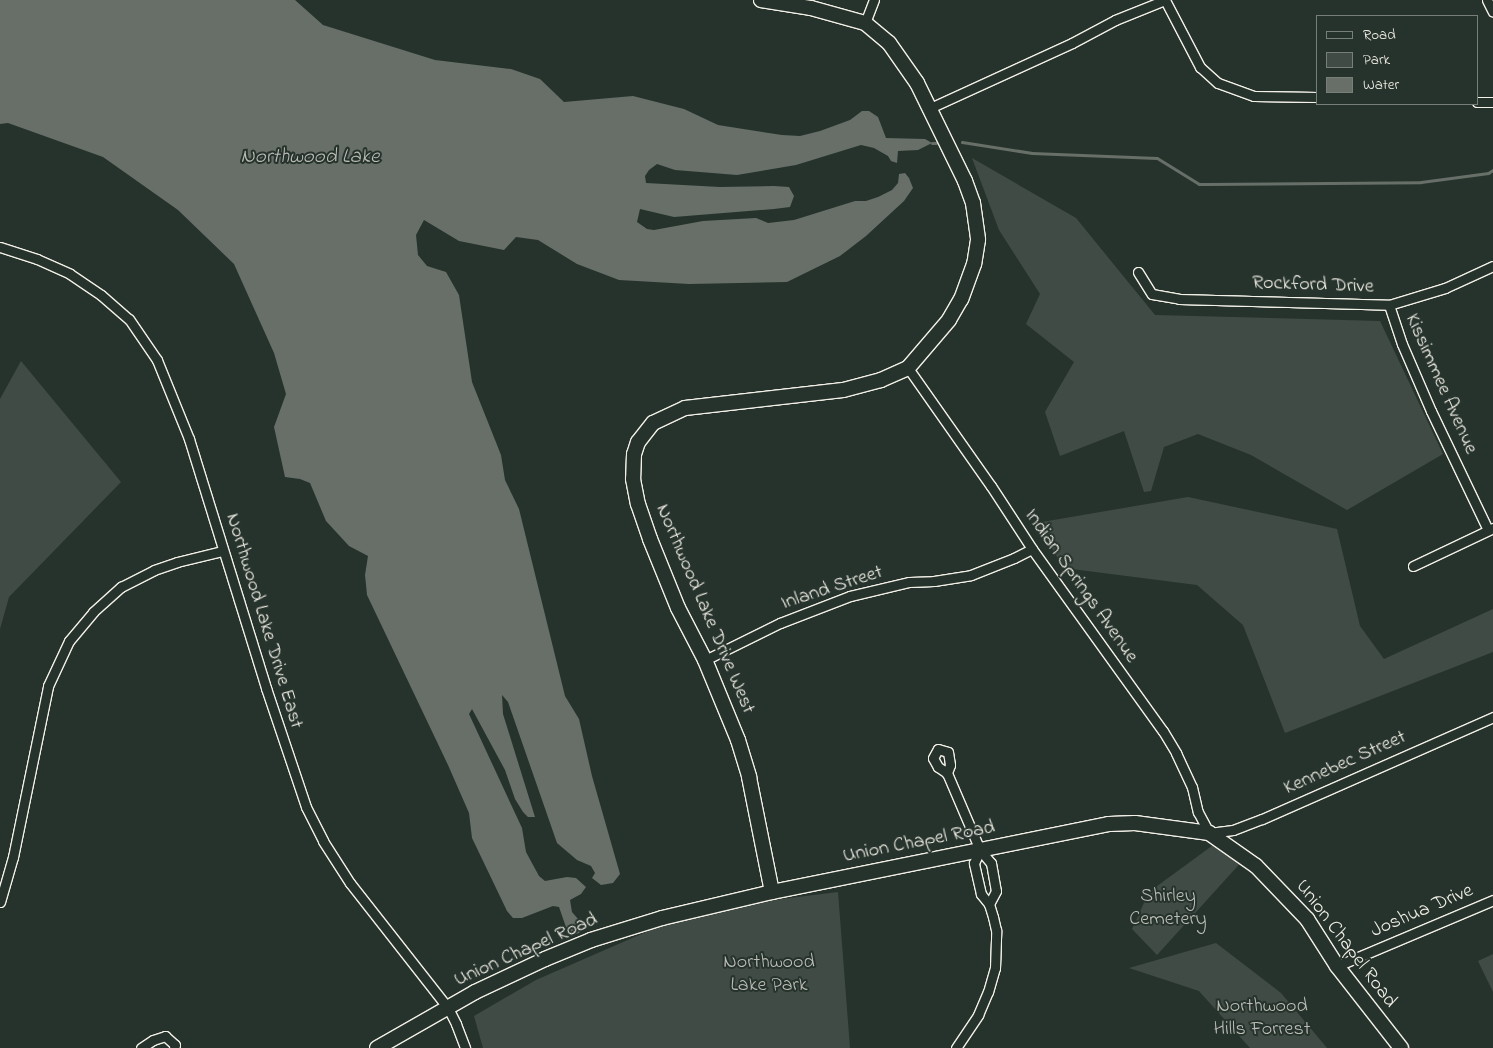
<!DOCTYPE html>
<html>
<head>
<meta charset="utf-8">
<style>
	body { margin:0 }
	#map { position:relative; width:1493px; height:1048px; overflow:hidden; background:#26332d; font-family:"Indie Flower",sans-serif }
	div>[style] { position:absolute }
	.green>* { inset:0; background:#414b45 }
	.water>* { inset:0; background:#676f68 }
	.stream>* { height:3px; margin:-1.5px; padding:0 1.5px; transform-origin:1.5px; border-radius:1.5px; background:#676f68 }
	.roads { filter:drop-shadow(1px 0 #f4f1e8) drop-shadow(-1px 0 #f4f1e8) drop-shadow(0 1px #f4f1e8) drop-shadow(0 -1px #f4f1e8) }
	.street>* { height:9px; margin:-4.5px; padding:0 4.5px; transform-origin:4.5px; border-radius:4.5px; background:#26332d }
	.secondary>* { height:14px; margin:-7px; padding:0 7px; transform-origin:7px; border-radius:7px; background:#26332d }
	span { translate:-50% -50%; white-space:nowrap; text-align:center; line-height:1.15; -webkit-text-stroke:4px #26332d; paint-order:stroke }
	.street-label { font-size:20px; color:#f4f1e8 }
	.park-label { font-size:20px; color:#bebfb7 }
	.water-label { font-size:21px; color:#bcbdb5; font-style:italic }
	.legend { position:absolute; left:1316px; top:15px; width:162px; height:90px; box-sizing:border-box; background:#26332d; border:1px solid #787f78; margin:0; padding:6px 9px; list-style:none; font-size:15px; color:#f4f1e8 }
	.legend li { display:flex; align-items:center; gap:10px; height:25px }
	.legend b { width:25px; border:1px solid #787f78 }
</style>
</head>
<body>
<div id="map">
	<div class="green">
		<div style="clip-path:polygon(972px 158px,1076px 218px,1155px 315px,1380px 321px,1443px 454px,1347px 510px,1251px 455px,1198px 434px,1164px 447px,1151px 491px,1144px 492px,1124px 431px,1060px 456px,1045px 412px,1074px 362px,1026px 324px,1040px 294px,999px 230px)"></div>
		<div style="clip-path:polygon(21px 361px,121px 482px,9px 597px,0 629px,0 399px)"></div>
		<div style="clip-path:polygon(1188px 497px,1337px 529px,1360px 626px,1384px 659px,1493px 609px,1493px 652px,1285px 733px,1243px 625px,1197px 585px,1064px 568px,1036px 523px)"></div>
		<div style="clip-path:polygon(1220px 840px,1245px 858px,1157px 955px,1132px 929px,1149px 892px)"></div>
		<div style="clip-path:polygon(838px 892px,850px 1048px,483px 1048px,474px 1016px,536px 980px,646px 932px,686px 911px)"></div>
		<div style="clip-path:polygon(1216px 943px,1281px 993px,1327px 1048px,1250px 1048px,1199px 991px,1129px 968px)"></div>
		<div style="clip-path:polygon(1493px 954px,1493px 992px,1478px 961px)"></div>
	</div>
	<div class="water">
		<div style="clip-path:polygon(0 0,295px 0,323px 25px,435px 60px,511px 69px,540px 79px,564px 102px,633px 96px,684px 109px,718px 125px,782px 135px,800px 136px,820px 131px,850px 120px,862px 111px,869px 111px,878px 117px,886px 138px,925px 139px,932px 143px,918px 150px,898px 151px,897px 163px,891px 161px,888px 156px,874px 148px,861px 145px,796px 165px,737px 175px,675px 170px,657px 164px,649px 170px,645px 176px,646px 183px,720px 187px,774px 186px,789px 187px,794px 196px,790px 207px,774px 209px,674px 217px,640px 209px,637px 222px,647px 229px,654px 230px,703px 221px,756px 218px,768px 223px,794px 220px,855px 201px,866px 201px,878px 197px,892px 190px,898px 183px,899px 174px,905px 173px,909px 178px,913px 188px,904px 201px,866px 236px,840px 256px,787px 282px,689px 284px,619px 280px,577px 264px,538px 240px,516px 237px,504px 250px,459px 241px,424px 220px,416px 235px,418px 255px,427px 266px,446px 272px,459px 295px,472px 382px,501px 455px,505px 480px,519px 509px,565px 696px,579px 719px,592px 776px,620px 874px,613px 883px,601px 885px,592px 878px,595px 873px,591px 866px,577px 860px,557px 843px,508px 702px,502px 695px,503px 714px,535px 817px,528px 817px,523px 812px,515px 799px,505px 770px,472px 709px,469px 714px,522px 828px,526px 852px,539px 876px,545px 881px,567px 877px,576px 878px,586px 887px,581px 894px,570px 900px,572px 912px,584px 926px,579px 933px,571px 936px,568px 933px,559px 907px,553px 906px,522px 918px,513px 918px,507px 911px,472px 838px,469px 813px,448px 765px,367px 595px,365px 575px,368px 556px,349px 546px,326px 521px,310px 483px,300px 479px,285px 477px,274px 427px,286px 394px,274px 353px,234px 264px,178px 210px,103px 157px,8px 123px,0 124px)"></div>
	</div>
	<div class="stream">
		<div style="left:962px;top:142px;width:71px;rotate:8.9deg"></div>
		<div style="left:1032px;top:153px;width:125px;rotate:2.3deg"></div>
		<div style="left:1157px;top:158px;width:49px;rotate:31.8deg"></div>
		<div style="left:1199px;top:184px;width:8px"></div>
		<div style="left:1207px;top:184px;width:214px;rotate:-0.5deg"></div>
		<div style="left:1421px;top:182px;width:68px;rotate:-7.7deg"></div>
		<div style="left:1488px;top:173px;width:6px;rotate:-31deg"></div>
		<div style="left:932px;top:143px;width:4px"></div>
	</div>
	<div class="roads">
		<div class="street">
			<div style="left:1165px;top:0;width:76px;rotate:62.4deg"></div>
			<div style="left:1200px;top:67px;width:24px;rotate:42deg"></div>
			<div style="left:1218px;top:83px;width:38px;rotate:20deg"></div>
			<div style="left:1254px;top:96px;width:63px;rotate:0.9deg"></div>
			<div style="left:1487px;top:0;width:13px;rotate:63deg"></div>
			<div style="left:865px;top:23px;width:25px;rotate:-69deg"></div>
			<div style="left:1477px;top:102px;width:16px"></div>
			<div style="left:930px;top:108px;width:156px;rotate:-24.6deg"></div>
			<div style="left:1072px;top:43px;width:49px;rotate:-28.1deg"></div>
			<div style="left:1115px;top:20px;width:54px;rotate:-21.8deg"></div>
			<div style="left:0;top:247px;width:39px;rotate:18deg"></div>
			<div style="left:37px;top:259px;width:36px;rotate:24deg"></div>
			<div style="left:70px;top:274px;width:37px;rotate:34deg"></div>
			<div style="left:101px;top:295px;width:37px;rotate:41deg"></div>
			<div style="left:129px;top:319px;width:50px;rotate:55.7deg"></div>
			<div style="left:157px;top:360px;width:85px;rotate:67.9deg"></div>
			<div style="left:189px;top:439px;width:261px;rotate:72.8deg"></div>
			<div style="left:266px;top:688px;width:126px;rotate:71.4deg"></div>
			<div style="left:306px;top:807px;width:38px;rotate:63deg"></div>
			<div style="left:323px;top:841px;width:50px;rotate:57.3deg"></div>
			<div style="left:350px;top:883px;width:159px;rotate:51.9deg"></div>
			<div style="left:448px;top:1008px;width:18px;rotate:63deg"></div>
			<div style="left:456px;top:1024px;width:26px;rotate:69deg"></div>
			<div style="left:1138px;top:272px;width:26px;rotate:58deg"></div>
			<div style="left:1152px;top:294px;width:27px;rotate:10deg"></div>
			<div style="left:1179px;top:299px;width:210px;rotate:1.6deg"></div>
			<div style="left:1389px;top:305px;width:59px;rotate:-16.9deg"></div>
			<div style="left:1445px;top:288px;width:53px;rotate:-24.6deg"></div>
			<div style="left:1389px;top:305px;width:41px;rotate:71.6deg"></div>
			<div style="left:1402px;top:344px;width:73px;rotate:66.6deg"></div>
			<div style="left:1431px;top:411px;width:132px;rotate:64.4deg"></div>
			<div style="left:908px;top:368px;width:144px;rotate:54.9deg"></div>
			<div style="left:991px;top:486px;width:75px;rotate:56.9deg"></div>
			<div style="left:1032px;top:549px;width:224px;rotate:54.3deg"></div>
			<div style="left:1163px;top:731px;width:26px;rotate:59deg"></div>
			<div style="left:1176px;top:753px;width:38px;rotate:65deg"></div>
			<div style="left:1192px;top:787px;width:26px;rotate:77deg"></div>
			<div style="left:1198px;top:812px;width:24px;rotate:62deg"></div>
			<div style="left:1209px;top:833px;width:24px;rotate:-7deg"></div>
			<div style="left:1233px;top:830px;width:31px;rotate:-21deg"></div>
			<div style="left:1262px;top:819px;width:253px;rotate:-23.8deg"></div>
			<div style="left:1413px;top:566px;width:89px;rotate:-25.4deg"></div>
			<div style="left:705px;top:660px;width:84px;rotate:-26.3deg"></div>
			<div style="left:780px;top:623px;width:75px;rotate:-21.1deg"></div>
			<div style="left:850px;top:596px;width:61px;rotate:-13.3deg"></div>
			<div style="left:909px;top:582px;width:25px;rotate:-2deg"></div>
			<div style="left:934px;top:581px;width:37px;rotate:-9deg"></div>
			<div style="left:971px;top:575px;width:46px;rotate:-21.6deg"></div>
			<div style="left:1014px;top:558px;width:20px;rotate:-27deg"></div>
			<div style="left:938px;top:749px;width:10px;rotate:17deg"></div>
			<div style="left:948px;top:752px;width:13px;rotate:81deg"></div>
			<div style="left:950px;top:765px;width:9px;rotate:111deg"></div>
			<div style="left:947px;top:773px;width:11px;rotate:-146deg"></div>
			<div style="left:938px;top:767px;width:10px;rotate:-119deg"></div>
			<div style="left:933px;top:758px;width:10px;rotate:-61deg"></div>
			<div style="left:947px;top:773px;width:84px;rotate:66.8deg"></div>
			<div style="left:0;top:902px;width:47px;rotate:-73.9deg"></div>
			<div style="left:13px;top:857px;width:175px;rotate:-78.4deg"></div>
			<div style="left:48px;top:686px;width:50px;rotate:-65deg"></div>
			<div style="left:69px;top:641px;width:38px;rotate:-50deg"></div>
			<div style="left:93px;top:612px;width:38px;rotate:-42deg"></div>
			<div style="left:121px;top:587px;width:37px;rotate:-27deg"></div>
			<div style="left:154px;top:570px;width:24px;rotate:-19deg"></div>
			<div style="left:177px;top:562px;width:46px;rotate:-13.7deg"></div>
			<div style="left:1337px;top:966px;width:169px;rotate:-22.9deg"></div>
			<div style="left:141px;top:1048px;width:14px;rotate:-34deg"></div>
			<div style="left:153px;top:1040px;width:13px;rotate:-18deg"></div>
			<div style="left:165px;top:1036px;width:13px;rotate:42deg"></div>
			<div style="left:175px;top:1045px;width:3px;rotate:108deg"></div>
			<div style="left:956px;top:1048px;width:40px;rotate:-56deg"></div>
			<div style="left:978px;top:1015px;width:25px;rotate:-67deg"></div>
			<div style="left:988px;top:992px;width:25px;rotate:-74deg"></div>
			<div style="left:995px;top:968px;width:38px;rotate:-88deg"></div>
			<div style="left:996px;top:930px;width:13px;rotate:-103deg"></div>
			<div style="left:993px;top:917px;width:14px;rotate:-107deg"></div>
			<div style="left:989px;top:904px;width:13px;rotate:-129deg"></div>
			<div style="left:981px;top:894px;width:32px;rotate:-103deg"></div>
			<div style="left:974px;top:863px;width:14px;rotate:-65deg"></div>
			<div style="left:980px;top:850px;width:17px;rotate:50deg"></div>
			<div style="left:991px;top:863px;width:28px;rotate:80deg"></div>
			<div style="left:996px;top:891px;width:15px;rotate:118deg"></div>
		</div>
		<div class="secondary">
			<div style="left:761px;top:0;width:51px;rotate:9.1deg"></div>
			<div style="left:811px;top:8px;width:56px;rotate:15.5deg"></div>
			<div style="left:865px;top:23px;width:31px;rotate:40deg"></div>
			<div style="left:889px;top:43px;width:49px;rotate:55deg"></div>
			<div style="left:917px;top:83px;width:109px;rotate:63.9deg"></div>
			<div style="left:965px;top:181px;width:23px;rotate:70deg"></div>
			<div style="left:973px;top:203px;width:37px;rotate:82deg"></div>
			<div style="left:978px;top:240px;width:24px;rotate:99deg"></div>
			<div style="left:974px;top:264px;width:37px;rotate:110deg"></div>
			<div style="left:961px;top:299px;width:24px;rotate:120deg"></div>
			<div style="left:949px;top:320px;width:63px;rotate:130.5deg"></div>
			<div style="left:908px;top:368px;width:30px;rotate:156deg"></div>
			<div style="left:881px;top:380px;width:39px;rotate:165deg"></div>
			<div style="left:843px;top:390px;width:159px;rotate:173.5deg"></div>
			<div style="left:685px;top:408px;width:35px;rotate:155deg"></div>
			<div style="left:653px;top:423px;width:24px;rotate:128deg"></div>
			<div style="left:638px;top:442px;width:13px;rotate:108deg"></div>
			<div style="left:634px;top:454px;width:25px;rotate:92deg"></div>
			<div style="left:633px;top:479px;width:25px;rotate:79deg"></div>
			<div style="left:638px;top:504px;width:37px;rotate:71deg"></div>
			<div style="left:650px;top:539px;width:74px;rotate:67.9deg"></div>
			<div style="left:678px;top:608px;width:59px;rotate:62.6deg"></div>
			<div style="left:705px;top:660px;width:87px;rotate:67.6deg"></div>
			<div style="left:738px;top:740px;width:39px;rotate:73deg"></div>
			<div style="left:749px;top:777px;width:117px;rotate:78.7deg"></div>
			<div style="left:377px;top:1048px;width:113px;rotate:-29.7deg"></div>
			<div style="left:475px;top:992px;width:77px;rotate:-25.2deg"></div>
			<div style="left:545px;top:959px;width:50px;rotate:-22.4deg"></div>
			<div style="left:591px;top:940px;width:74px;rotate:-17.2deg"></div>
			<div style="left:662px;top:918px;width:113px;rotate:-13.3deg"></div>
			<div style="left:772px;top:892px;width:212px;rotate:-11.4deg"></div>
			<div style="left:980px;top:850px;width:132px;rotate:-11.4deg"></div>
			<div style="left:1109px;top:824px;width:26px;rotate:-2deg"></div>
			<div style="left:1135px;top:823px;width:75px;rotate:7.7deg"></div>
			<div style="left:1209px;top:833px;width:57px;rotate:35.1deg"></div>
			<div style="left:1256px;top:866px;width:74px;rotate:46.1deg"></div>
			<div style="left:1307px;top:919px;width:56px;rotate:57.4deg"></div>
			<div style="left:1337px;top:966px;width:104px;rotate:52deg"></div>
		</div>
	</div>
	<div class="street-label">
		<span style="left:1313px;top:285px;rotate:2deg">Rockford Drive</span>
		<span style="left:1441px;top:384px;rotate:66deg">Kissimmee Avenue</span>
		<span style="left:1081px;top:586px;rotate:55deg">Indian Springs Avenue</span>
		<span style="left:832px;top:588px;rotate:-18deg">Inland Street</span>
		<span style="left:705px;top:609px;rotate:67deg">Northwood Lake Drive West</span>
		<span style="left:264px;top:621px;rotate:73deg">Northwood Lake Drive East</span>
		<span style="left:1345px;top:763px;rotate:-24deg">Kennebec Street</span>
		<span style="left:919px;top:842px;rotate:-11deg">Union Chapel Road</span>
		<span style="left:1422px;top:911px;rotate:-23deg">Joshua Drive</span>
		<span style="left:1346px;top:944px;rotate:53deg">Union Chapel Road</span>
		<span style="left:526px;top:950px;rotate:-24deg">Union Chapel Road</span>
	</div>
	<div class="park-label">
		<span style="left:1168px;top:908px">Shirley<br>Cemetery</span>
		<span style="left:769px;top:974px">Northwood<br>Lake Park</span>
		<span style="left:1262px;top:1018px">Northwood<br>Hills Forrest</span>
	</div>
	<div class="water-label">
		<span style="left:310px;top:157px">Northwood Lake</span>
	</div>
	<ul class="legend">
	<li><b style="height:6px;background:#26332d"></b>Road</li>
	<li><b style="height:14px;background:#414b45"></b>Park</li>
	<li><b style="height:14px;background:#676f68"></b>Water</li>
	</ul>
</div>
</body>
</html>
